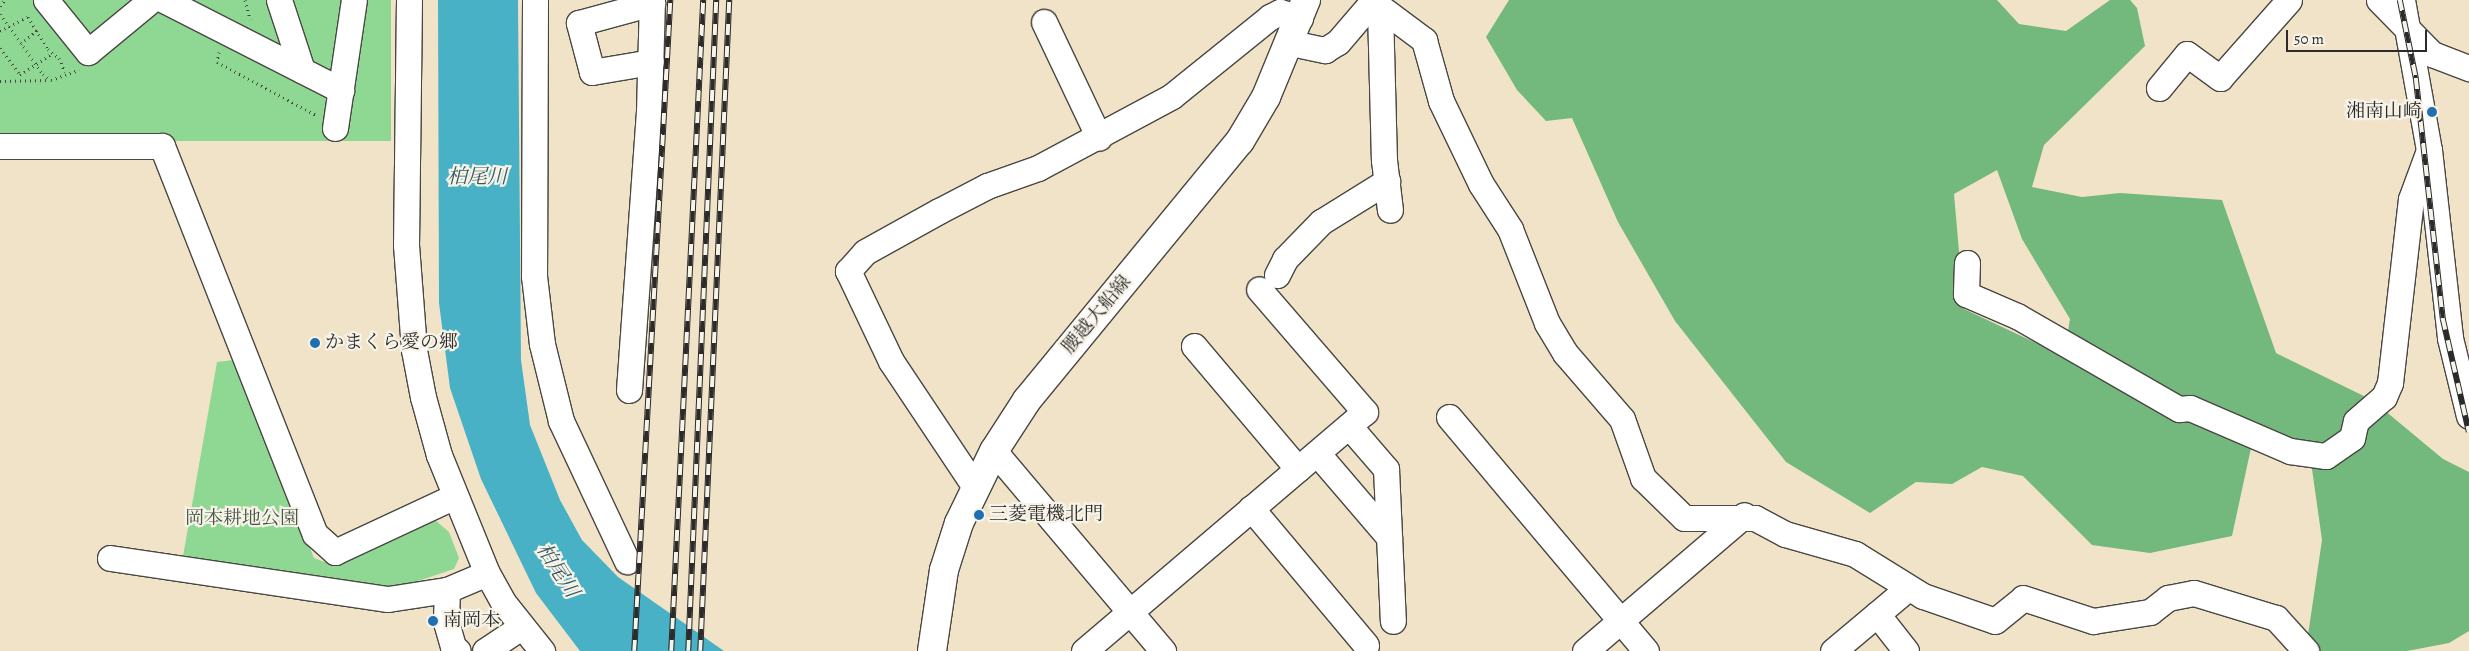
<!DOCTYPE html>
<html>
<head>
<meta charset="utf-8">
<style>
	body { margin:0 }
	#map { position:relative; width:2469px; height:651px; overflow:hidden; background:#f1e3c7; font-family:Alegreya,"Noto Serif JP",serif }
	div>[style] { position:absolute }
	.green>* { inset:0; background:#8fd893; transform-origin:0 0 }
	.forest>* { inset:0; background:#73b87d }
	.water>* { inset:0; background:#48b1c6 }
	.path>* { height:3px; margin-top:-1.5px; transform-origin:0; background:repeating-linear-gradient(90deg,#494742 0 1px,transparent 0 5px) }
	.roads { filter:drop-shadow(1px 0 #494742) drop-shadow(-1px 0 #494742) drop-shadow(0 1px #494742) drop-shadow(0 -1px #494742) }
	.minor>* { height:25px; margin:-12.5px; padding:0 12.5px; transform-origin:12.5px; border-radius:12.5px; background:#fff }
	.major>* { height:28px; margin:-14px; padding:0 14px; transform-origin:14px; border-radius:14px; background:#fff }
	.rail>* { height:5.5px; margin-top:-2.75px; transform-origin:0; background:repeating-linear-gradient(90deg,#f7f3e8 0 11px,#2b2b2b 0 22px); box-sizing:border-box; border-block:1px solid #2b2b2b }
	.dots>* { width:14px; height:14px; translate:-50% -50%; box-sizing:border-box; border:2px solid #f7f3e8; border-radius:50% }
	span { translate:-50% -50%; white-space:nowrap; text-align:center; line-height:1.15; -webkit-text-stroke:4.5px #f7f3e8; paint-order:stroke }
	.poi-label { font-size:19px; color:#2b2b2b }
	.right { translate:-100% -50%; text-align:right }
	.left { translate:0 -50%; text-align:left }
	.street-label { font-size:19px; color:#2b2b2b }
	.park-label { font-size:19px; color:#445645 }
	.water-label { font-size:20px; color:#355a61; font-style:italic }
	.scale { position:absolute; left:2286px; top:30px; width:141px; height:22px; box-sizing:border-box; border:2px solid #2b2b2b; border-top:0; padding-left:6px; font-size:15px; line-height:18px; white-space:nowrap; color:#2b2b2b; -webkit-text-stroke:4px #f7f3e8; paint-order:stroke }
</style>
</head>
<body>
<div id="map">
	<div class="green">
		<div style="left:0;top:0;width:391px;height:141px"></div>
		<div style="clip-path:polygon(233px 360px,314px 558px,332px 565px,429px 515px,449px 532px,459px 558px,454px 569px,391px 590px,182px 562px,217px 362px)"></div>
	</div>
	<div class="forest">
		<div style="clip-path:polygon(evenodd,1509px 0,1997px 0,2019px 24px,2066px 31px,2110px 0,2130px 0,2137px 8px,2145px 46px,2044px 145px,2032px 187px,2082px 197px,2120px 193px,2222px 200px,2276px 353px,2372px 400px,2443px 459px,2469px 472px,2469px 631px,2449px 643px,2407px 651px,2320px 651px,2308px 635px,2322px 540px,2311px 462px,2251px 448px,2232px 536px,2150px 553px,2092px 545px,2023px 476px,1982px 467px,1952px 484px,1916px 482px,1870px 513px,1786px 462px,1675px 321px,1618px 222px,1572px 118px,1546px 121px,1517px 90px,1486px 37px,1509px 0,1997px 170px,2022px 239px,2070px 319px,2064px 356px,1964px 309px,1954px 194px,1997px 170px)"></div>
	</div>
	<div class="water">
		<div style="clip-path:polygon(438px 0,518px 0,521px 360px,530px 425px,560px 500px,582px 540px,618px 577px,724px 651px,580px 651px,536px 593px,481px 479px,450px 388px,439px 303px)"></div>
	</div>
	<div class="path">
		<div style="left:245px;top:0;width:20px;rotate:75deg"></div>
		<div style="left:0;top:6px;width:8px;rotate:-50deg"></div>
		<div style="left:0;top:14px;width:74px;rotate:54.4deg"></div>
		<div style="left:43px;top:74px;width:10px;rotate:37deg"></div>
		<div style="left:51px;top:80px;width:30px;rotate:-20deg"></div>
		<div style="left:28px;top:17px;width:38px;rotate:58deg"></div>
		<div style="left:48px;top:49px;width:14px;rotate:39deg"></div>
		<div style="left:59px;top:58px;width:15px;rotate:67deg"></div>
		<div style="left:0;top:31px;width:33px;rotate:-27deg"></div>
		<div style="left:21px;top:44px;width:23px;rotate:-41deg"></div>
		<div style="left:0;top:48px;width:34px;rotate:53deg"></div>
		<div style="left:20px;top:75px;width:40px;rotate:-34deg"></div>
		<div style="left:219px;top:52px;width:10px;rotate:101deg"></div>
		<div style="left:217px;top:62px;width:112px;rotate:28.2deg"></div>
		<div style="left:0;top:81px;width:50px;rotate:-1.1deg"></div>
	</div>
	<div class="roads">
		<div class="minor">
			<div style="left:46px;top:0;width:67px;rotate:51.1deg"></div>
			<div style="left:88px;top:52px;width:82px;rotate:-39.5deg"></div>
			<div style="left:164px;top:0;width:199px;rotate:27deg"></div>
			<div style="left:279px;top:0;width:74px;rotate:71.8deg"></div>
			<div style="left:409px;top:0;width:245px;rotate:90.7deg"></div>
			<div style="left:406px;top:245px;width:105px;rotate:85.6deg"></div>
			<div style="left:414px;top:350px;width:48px;rotate:79.2deg"></div>
			<div style="left:423px;top:397px;width:60px;rotate:74.6deg"></div>
			<div style="left:439px;top:455px;width:127px;rotate:67.9deg"></div>
			<div style="left:487px;top:573px;width:33px;rotate:61deg"></div>
			<div style="left:503px;top:602px;width:63px;rotate:51.5deg"></div>
			<div style="left:535px;top:0;width:276px;rotate:90.2deg"></div>
			<div style="left:534px;top:276px;width:68px;rotate:83.3deg"></div>
			<div style="left:542px;top:344px;width:79px;rotate:76.1deg"></div>
			<div style="left:561px;top:421px;width:155px;rotate:64.8deg"></div>
			<div style="left:2379px;top:0;width:76px;rotate:45.5deg"></div>
			<div style="left:2432px;top:54px;width:40px;rotate:21deg"></div>
			<div style="left:2402px;top:0;width:152px;rotate:79.8deg"></div>
			<div style="left:2429px;top:150px;width:189px;rotate:83.6deg"></div>
			<div style="left:2450px;top:338px;width:80px;rotate:76.3deg"></div>
			<div style="left:1373px;top:2px;width:64px;rotate:36.7deg"></div>
			<div style="left:1424px;top:40px;width:63px;rotate:74.4deg"></div>
			<div style="left:1441px;top:101px;width:92px;rotate:64.3deg"></div>
			<div style="left:1481px;top:184px;width:54px;rotate:57.2deg"></div>
			<div style="left:1510px;top:229px;width:101px;rotate:68.5deg"></div>
			<div style="left:1547px;top:323px;width:35px;rotate:59deg"></div>
			<div style="left:1565px;top:353px;width:87px;rotate:49.2deg"></div>
			<div style="left:1622px;top:419px;width:63px;rotate:70.4deg"></div>
			<div style="left:1643px;top:478px;width:57px;rotate:44.3deg"></div>
			<div style="left:1684px;top:518px;width:71px"></div>
			<div style="left:1755px;top:518px;width:34px;rotate:28deg"></div>
			<div style="left:1785px;top:534px;width:73px;rotate:15.9deg"></div>
			<div style="left:1855px;top:554px;width:80px;rotate:31.7deg"></div>
			<div style="left:1923px;top:596px;width:76px;rotate:19.1deg"></div>
			<div style="left:1995px;top:621px;width:36px;rotate:-39deg"></div>
			<div style="left:2023px;top:598px;width:74px;rotate:18.2deg"></div>
			<div style="left:2093px;top:621px;width:58px;rotate:-9deg"></div>
			<div style="left:2150px;top:612px;width:23px;rotate:-38deg"></div>
			<div style="left:2168px;top:598px;width:26px;rotate:-11deg"></div>
			<div style="left:2194px;top:593px;width:86px;rotate:17deg"></div>
			<div style="left:2276px;top:618px;width:45px;rotate:47.7deg"></div>
			<div style="left:1380px;top:9px;width:151px;rotate:88.5deg"></div>
			<div style="left:1384px;top:160px;width:50px;rotate:83.2deg"></div>
			<div style="left:1044px;top:22px;width:128px;rotate:64.6deg"></div>
			<div style="left:1291px;top:43px;width:35px;rotate:12deg"></div>
			<div style="left:1325px;top:50px;width:15px;rotate:-32deg"></div>
			<div style="left:1338px;top:42px;width:55px;rotate:-49.4deg"></div>
			<div style="left:651px;top:62px;width:60px;rotate:170.4deg"></div>
			<div style="left:592px;top:72px;width:51px;rotate:-104.9deg"></div>
			<div style="left:579px;top:23px;width:76px;rotate:-15.3deg"></div>
			<div style="left:2159px;top:88px;width:44px;rotate:-50.5deg"></div>
			<div style="left:2187px;top:54px;width:41px;rotate:36deg"></div>
			<div style="left:2220px;top:78px;width:104px;rotate:-48.5deg"></div>
			<div style="left:335px;top:128px;width:129px;rotate:-81.6deg"></div>
			<div style="left:0;top:146px;width:162px"></div>
			<div style="left:162px;top:146px;width:417px;rotate:68.5deg"></div>
			<div style="left:315px;top:534px;width:27px;rotate:42deg"></div>
			<div style="left:335px;top:552px;width:132px;rotate:-25deg"></div>
			<div style="left:1967px;top:263px;width:31px;rotate:92deg"></div>
			<div style="left:1966px;top:294px;width:56px;rotate:23.3deg"></div>
			<div style="left:2017px;top:316px;width:187px;rotate:29.9deg"></div>
			<div style="left:2179px;top:409px;width:11px;rotate:-5deg"></div>
			<div style="left:2190px;top:408px;width:109px;rotate:23.3deg"></div>
			<div style="left:2290px;top:451px;width:36px;rotate:8deg"></div>
			<div style="left:2326px;top:456px;width:32px;rotate:-35deg"></div>
			<div style="left:2352px;top:438px;width:17px;rotate:-77deg"></div>
			<div style="left:2356px;top:421px;width:37px;rotate:-41deg"></div>
			<div style="left:2384px;top:397px;width:15px;rotate:-67deg"></div>
			<div style="left:2390px;top:383px;width:185px;rotate:-83.5deg"></div>
			<div style="left:2411px;top:199px;width:52px;rotate:-69.8deg"></div>
			<div style="left:1277px;top:275px;width:18px;rotate:-63deg"></div>
			<div style="left:1285px;top:259px;width:52px;rotate:-45.8deg"></div>
			<div style="left:1321px;top:222px;width:78px;rotate:-31.8deg"></div>
			<div style="left:1194px;top:346px;width:161px;rotate:49.8deg"></div>
			<div style="left:629px;top:390px;width:279px;rotate:-85.9deg"></div>
			<div style="left:649px;top:112px;width:112px;rotate:-88.5deg"></div>
			<div style="left:1449px;top:417px;width:306px;rotate:49.9deg"></div>
			<div style="left:1349px;top:426px;width:57px;rotate:49.3deg"></div>
			<div style="left:1386px;top:469px;width:152px;rotate:87.4deg"></div>
			<div style="left:994px;top:451px;width:262px;rotate:49.8deg"></div>
			<div style="left:1317px;top:453px;width:111px;rotate:49.4deg"></div>
			<div style="left:975px;top:487px;width:151px;rotate:-123.7deg"></div>
			<div style="left:891px;top:361px;width:100px;rotate:-115.5deg"></div>
			<div style="left:848px;top:271px;width:25px;rotate:-48deg"></div>
			<div style="left:865px;top:252px;width:85px;rotate:-29deg"></div>
			<div style="left:939px;top:211px;width:54px;rotate:-27.5deg"></div>
			<div style="left:987px;top:186px;width:54px;rotate:-19.4deg"></div>
			<div style="left:1038px;top:168px;width:152px;rotate:-28.2deg"></div>
			<div style="left:1172px;top:96px;width:126px;rotate:-38.9deg"></div>
			<div style="left:1270px;top:17px;width:11px;rotate:-27deg"></div>
			<div style="left:1280px;top:12px;width:21px;rotate:17deg"></div>
			<div style="left:1251px;top:508px;width:179px;rotate:50deg"></div>
			<div style="left:110px;top:558px;width:281px;rotate:8.4deg"></div>
			<div style="left:388px;top:599px;width:60px;rotate:-8.7deg"></div>
			<div style="left:447px;top:590px;width:43px;rotate:-23deg"></div>
			<div style="left:447px;top:590px;width:32px;rotate:92deg"></div>
			<div style="left:446px;top:622px;width:26px;rotate:74deg"></div>
			<div style="left:453px;top:647px;width:6px;rotate:39deg"></div>
			<div style="left:1877px;top:614px;width:47px;rotate:51.9deg"></div>
			<div style="left:485px;top:651px;width:43px;rotate:-33.7deg"></div>
			<div style="left:1084px;top:651px;width:369px;rotate:-40.4deg"></div>
			<div style="left:1365px;top:412px;width:162px;rotate:-130.8deg"></div>
			<div style="left:1585px;top:651px;width:209px;rotate:-40.5deg"></div>
			<div style="left:1833px;top:651px;width:98px;rotate:-40deg"></div>
		</div>
		<div class="major">
			<div style="left:932px;top:651px;width:82px;rotate:-81.6deg"></div>
			<div style="left:944px;top:570px;width:49px;rotate:-72.3deg"></div>
			<div style="left:959px;top:523px;width:80px;rotate:-64.1deg"></div>
			<div style="left:994px;top:451px;width:61px;rotate:-57.1deg"></div>
			<div style="left:1027px;top:400px;width:335px;rotate:-50.6deg"></div>
			<div style="left:1240px;top:141px;width:51px;rotate:-59.4deg"></div>
			<div style="left:1266px;top:97px;width:105px;rotate:-67.6deg"></div>
		</div>
	</div>
	<div class="rail">
		<div style="left:2400px;top:0;width:80px;rotate:78.4deg"></div>
		<div style="left:2416px;top:78px;width:243px;rotate:83.6deg"></div>
		<div style="left:2443px;top:319px;width:116px;rotate:77deg"></div>
		<div style="left:634px;top:651px;width:652px;rotate:-86.83deg"></div>
		<div style="left:671px;top:651px;width:652px;rotate:-87.19deg"></div>
		<div style="left:688px;top:651px;width:652px;rotate:-87.54deg"></div>
		<div style="left:700px;top:651px;width:652px;rotate:-87.45deg"></div>
	</div>
	<div class="dots">
		<div style="left:2432px;top:112px;background:#1f6fb2"></div>
		<div style="left:315px;top:343px;background:#1f6fb2"></div>
		<div style="left:979px;top:515px;background:#1f6fb2"></div>
		<div style="left:433px;top:621px;background:#1f6fb2"></div>
	</div>
	<div class="poi-label">
		<span class="right" style="left:2422px;top:112px">湘南山崎</span>
		<span class="left" style="left:325px;top:343px">かまくら愛の郷</span>
		<span class="left" style="left:989px;top:515px">三菱電機北門</span>
		<span class="left" style="left:443px;top:621px">南岡本</span>
	</div>
	<div class="street-label">
		<span style="left:1097px;top:315px;rotate:-50deg">腰越大船線</span>
	</div>
	<div class="park-label">
		<span style="left:242px;top:519px">岡本耕地公園</span>
	</div>
	<div class="water-label">
		<span style="left:477px;top:176px">柏尾川</span>
		<span style="left:558px;top:570px;rotate:57deg">柏尾川</span>
	</div>
	<div class="scale">50 m</div>
</div>
</body>
</html>
